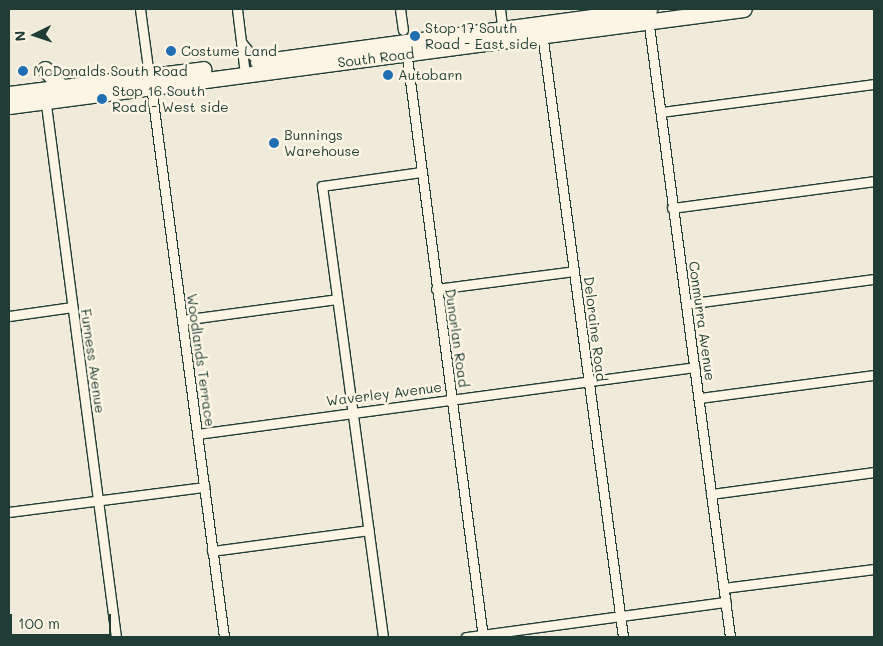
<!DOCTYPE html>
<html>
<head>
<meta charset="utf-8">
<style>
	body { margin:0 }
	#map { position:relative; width:883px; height:646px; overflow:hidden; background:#efeada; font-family:Mali,sans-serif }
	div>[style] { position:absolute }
	.roads { filter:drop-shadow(1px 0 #1f3d34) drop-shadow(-1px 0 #1f3d34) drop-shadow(0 1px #1f3d34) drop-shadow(0 -1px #1f3d34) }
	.street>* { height:9px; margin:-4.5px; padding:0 4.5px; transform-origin:4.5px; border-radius:4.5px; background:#fcf5e5 }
	.highway>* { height:15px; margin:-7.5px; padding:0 7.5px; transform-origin:7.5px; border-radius:7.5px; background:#fcf5e5 }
	.dots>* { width:14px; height:14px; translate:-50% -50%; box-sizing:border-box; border:2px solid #fcf5e5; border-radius:50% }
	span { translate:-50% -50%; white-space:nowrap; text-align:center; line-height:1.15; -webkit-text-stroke:5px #fcf5e5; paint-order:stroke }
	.poi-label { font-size:14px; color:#1f3d34 }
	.left { translate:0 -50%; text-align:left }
	.street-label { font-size:14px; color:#1f3d34 }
	.frame { position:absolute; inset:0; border:10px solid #1f3d34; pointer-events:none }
	.north { position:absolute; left:10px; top:10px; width:50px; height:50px; -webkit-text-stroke:4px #fcf5e5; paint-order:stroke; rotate:266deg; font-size:14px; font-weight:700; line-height:20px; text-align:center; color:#1f3d34 }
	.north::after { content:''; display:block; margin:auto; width:18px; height:22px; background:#1f3d34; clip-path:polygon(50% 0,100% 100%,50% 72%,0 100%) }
	.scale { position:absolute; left:10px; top:614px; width:101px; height:22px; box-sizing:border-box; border:2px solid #1f3d34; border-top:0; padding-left:6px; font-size:15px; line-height:18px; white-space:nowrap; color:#1f3d34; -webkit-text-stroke:4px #fcf5e5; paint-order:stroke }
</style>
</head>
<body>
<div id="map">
	<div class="roads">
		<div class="street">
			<div style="left:140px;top:9px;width:68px;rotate:82.3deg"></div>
			<div style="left:237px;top:9px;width:65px;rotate:83deg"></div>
			<div style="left:400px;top:9px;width:21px;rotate:82deg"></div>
			<div style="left:500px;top:9px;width:24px;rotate:83deg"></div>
			<div style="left:648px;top:18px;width:624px;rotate:82.45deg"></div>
			<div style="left:542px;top:33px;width:609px;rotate:82.36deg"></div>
			<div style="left:241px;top:42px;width:17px;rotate:50deg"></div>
			<div style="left:252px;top:55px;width:13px;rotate:29deg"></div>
			<div style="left:406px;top:50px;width:592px;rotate:82.53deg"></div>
			<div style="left:151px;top:86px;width:556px;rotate:82.45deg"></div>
			<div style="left:45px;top:97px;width:545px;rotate:82.51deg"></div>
			<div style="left:661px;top:112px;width:215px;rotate:-7.5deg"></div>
			<div style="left:672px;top:208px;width:204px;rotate:-7.6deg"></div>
			<div style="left:436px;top:289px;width:139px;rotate:-7.4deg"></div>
			<div style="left:686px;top:304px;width:190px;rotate:-7.6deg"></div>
			<div style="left:9px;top:316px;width:64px;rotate:-8.1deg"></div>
			<div style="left:182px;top:320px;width:156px;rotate:-7.7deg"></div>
			<div style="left:699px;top:398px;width:177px;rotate:-7.5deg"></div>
			<div style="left:197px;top:434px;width:502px;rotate:-7.66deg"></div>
			<div style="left:711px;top:494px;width:164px;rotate:-7.7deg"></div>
			<div style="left:9px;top:512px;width:197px;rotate:-7.3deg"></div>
			<div style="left:212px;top:551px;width:158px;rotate:-7.6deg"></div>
			<div style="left:724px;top:588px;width:151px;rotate:-7.2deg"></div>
			<div style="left:383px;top:637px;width:455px;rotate:-97.7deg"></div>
			<div style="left:322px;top:186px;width:101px;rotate:-8deg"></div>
			<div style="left:466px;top:637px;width:262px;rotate:-7.7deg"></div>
		</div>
		<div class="highway">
			<div style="left:258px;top:62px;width:395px;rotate:-7.7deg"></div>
			<div style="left:45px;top:69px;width:24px;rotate:48deg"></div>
			<div style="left:9px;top:94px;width:196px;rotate:-7.3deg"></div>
			<div style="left:9px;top:106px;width:741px;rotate:-7.52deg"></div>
		</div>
	</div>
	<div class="dots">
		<div style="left:415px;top:36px;background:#1f6fb2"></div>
		<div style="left:171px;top:51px;background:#1f6fb2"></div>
		<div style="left:23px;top:71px;background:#1f6fb2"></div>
		<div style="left:388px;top:75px;background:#1f6fb2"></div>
		<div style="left:102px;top:99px;background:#1f6fb2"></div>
		<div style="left:274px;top:143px;background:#1f6fb2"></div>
	</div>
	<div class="poi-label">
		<span class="left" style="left:425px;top:36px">Stop 17 South<br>Road - East side</span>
		<span class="left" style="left:181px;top:51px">Costume Land</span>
		<span class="left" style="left:33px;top:71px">McDonalds South Road</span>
		<span class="left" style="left:398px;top:75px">Autobarn</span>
		<span class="left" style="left:112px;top:99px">Stop 16 South<br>Road - West side</span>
		<span class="left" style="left:284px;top:143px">Bunnings<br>Warehouse</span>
	</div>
	<div class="street-label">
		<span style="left:376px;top:58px;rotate:-7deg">South Road</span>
		<span style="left:702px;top:321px;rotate:82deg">Conmurra Avenue</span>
		<span style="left:595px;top:329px;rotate:83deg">Deloraine Road</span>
		<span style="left:457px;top:338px;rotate:82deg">Dunorlan Road</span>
		<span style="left:201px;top:360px;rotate:82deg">Woodlands Terrace</span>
		<span style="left:93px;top:361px;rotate:82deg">Furness Avenue</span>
		<span style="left:384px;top:394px;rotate:-7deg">Waverley Avenue</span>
	</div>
	<div class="frame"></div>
	<div class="north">N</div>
	<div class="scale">100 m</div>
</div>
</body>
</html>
